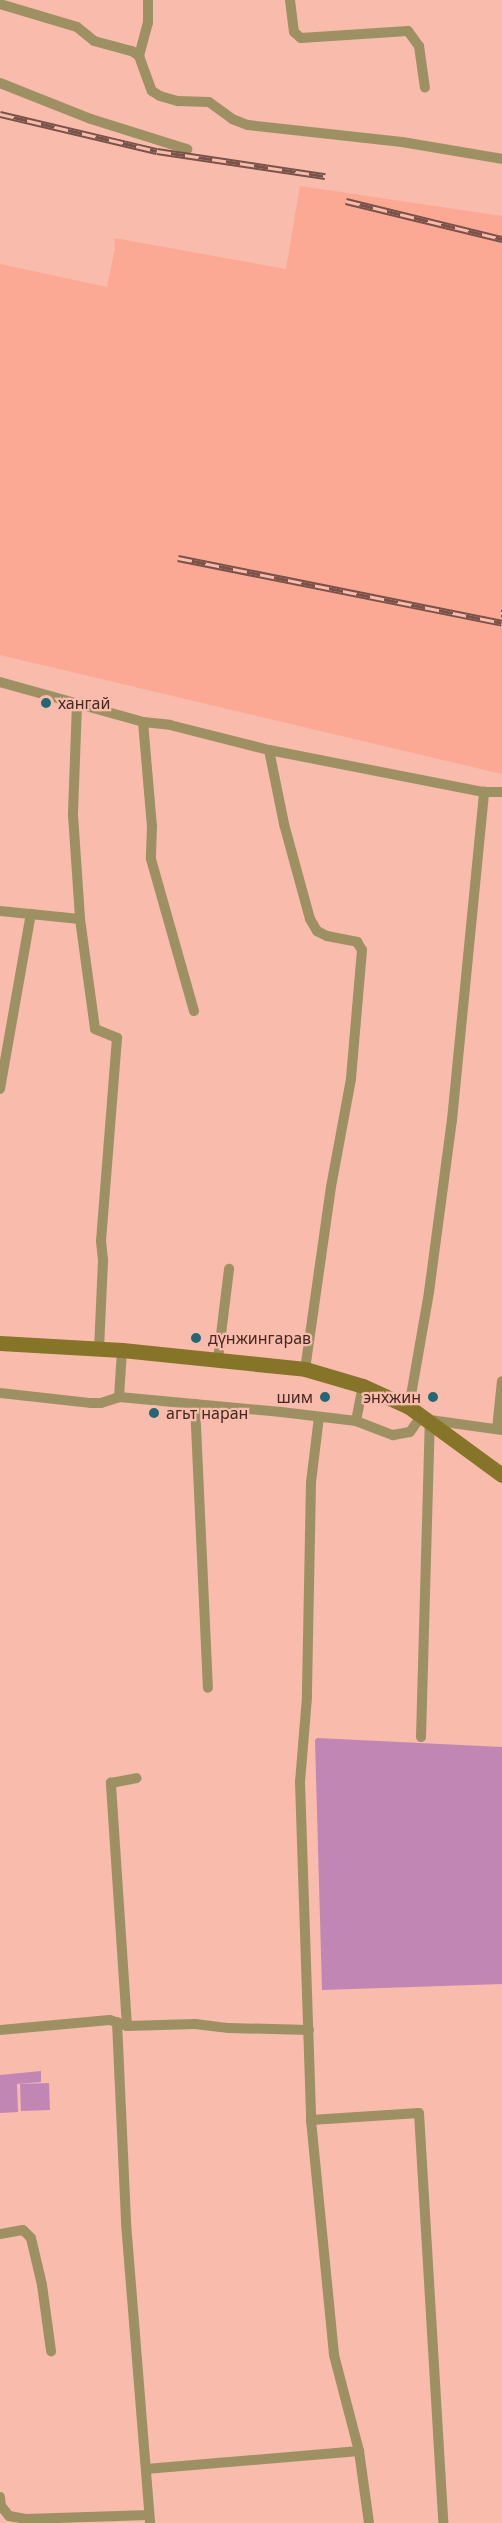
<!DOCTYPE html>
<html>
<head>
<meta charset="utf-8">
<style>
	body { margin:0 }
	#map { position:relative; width:502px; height:2523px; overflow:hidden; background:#f8bbac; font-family:"Noto Sans",sans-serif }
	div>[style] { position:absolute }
	.built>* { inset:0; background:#fba994 }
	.green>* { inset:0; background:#c186b3; transform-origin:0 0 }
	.street>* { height:10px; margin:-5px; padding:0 5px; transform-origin:5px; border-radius:5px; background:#9d9164 }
	.secondary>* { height:15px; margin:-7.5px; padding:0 7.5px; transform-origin:7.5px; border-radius:7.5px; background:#867428 }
	.rail>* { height:7px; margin-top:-3.5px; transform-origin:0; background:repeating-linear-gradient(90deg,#f8bbac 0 14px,#795249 0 28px); box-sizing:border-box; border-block:2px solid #795249 }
	.dots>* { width:16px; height:16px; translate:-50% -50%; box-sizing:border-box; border:3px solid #f8bbac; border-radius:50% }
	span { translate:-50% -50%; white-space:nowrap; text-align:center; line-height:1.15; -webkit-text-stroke:4.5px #f8bbac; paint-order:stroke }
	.poi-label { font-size:16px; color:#452821 }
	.left { translate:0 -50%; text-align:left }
	.right { translate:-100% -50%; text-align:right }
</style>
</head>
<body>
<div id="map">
	<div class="built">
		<div style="clip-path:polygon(300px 186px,502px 216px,502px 774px,0 655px,0 264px,107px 287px,115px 248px,114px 238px,286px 269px)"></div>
	</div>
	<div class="green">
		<div style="clip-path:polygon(317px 1738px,502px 1747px,502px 1984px,322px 1990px,315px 1740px)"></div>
		<div style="clip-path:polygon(41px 2071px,41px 2082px,17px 2084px,18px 2112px,0 2113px,0 2075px)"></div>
		<div style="left:49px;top:2083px;width:27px;height:29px;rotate:88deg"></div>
	</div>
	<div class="street">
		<div style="left:290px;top:0;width:32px;rotate:83deg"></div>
		<div style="left:294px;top:32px;width:9px;rotate:41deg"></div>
		<div style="left:301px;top:38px;width:107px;rotate:-3.7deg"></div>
		<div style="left:408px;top:31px;width:19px;rotate:54deg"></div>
		<div style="left:419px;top:46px;width:42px;rotate:81.9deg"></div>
		<div style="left:0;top:4px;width:80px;rotate:16.6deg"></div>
		<div style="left:77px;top:27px;width:22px;rotate:39deg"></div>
		<div style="left:94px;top:41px;width:39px;rotate:15deg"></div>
		<div style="left:132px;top:51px;width:9px;rotate:36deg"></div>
		<div style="left:139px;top:56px;width:37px;rotate:70deg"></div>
		<div style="left:152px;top:91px;width:9px;rotate:32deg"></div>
		<div style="left:160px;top:96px;width:19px;rotate:16deg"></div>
		<div style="left:178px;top:101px;width:31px;rotate:2deg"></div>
		<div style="left:209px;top:102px;width:29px;rotate:36deg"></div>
		<div style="left:232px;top:119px;width:17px;rotate:21deg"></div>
		<div style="left:248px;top:125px;width:155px;rotate:6.3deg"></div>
		<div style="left:402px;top:142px;width:101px;rotate:9.6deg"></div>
		<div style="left:139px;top:56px;width:34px;rotate:-75deg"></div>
		<div style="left:148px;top:23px;width:23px;rotate:-90deg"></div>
		<div style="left:0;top:83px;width:98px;rotate:21.6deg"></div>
		<div style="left:91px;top:119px;width:101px;rotate:17.4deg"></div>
		<div style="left:0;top:682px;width:148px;rotate:15.6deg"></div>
		<div style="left:143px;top:722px;width:27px;rotate:6deg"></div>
		<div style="left:170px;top:725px;width:102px;rotate:14.2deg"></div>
		<div style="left:269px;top:750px;width:219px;rotate:11.1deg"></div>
		<div style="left:484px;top:792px;width:18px"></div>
		<div style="left:77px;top:704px;width:111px;rotate:92.1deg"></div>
		<div style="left:73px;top:815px;width:104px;rotate:86.1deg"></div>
		<div style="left:80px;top:919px;width:111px;rotate:82.2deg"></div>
		<div style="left:95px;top:1029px;width:24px;rotate:22deg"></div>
		<div style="left:117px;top:1038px;width:204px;rotate:94.5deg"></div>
		<div style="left:101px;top:1241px;width:20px;rotate:84deg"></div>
		<div style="left:103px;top:1261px;width:87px;rotate:92.6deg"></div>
		<div style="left:143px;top:722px;width:104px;rotate:85.1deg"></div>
		<div style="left:152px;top:826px;width:33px;rotate:92deg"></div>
		<div style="left:151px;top:859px;width:158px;rotate:74.2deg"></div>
		<div style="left:269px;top:750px;width:76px;rotate:78.5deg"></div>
		<div style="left:284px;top:824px;width:98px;rotate:74.7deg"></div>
		<div style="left:310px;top:919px;width:14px;rotate:60deg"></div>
		<div style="left:317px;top:931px;width:11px;rotate:27deg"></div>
		<div style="left:327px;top:936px;width:31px;rotate:11deg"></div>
		<div style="left:357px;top:942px;width:9px;rotate:58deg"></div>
		<div style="left:362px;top:950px;width:129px;rotate:94.9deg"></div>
		<div style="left:351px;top:1079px;width:110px;rotate:100.5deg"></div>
		<div style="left:331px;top:1187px;width:184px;rotate:98.1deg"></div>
		<div style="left:0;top:911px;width:80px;rotate:5.7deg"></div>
		<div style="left:0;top:1089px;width:178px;rotate:-80deg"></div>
		<div style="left:218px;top:1359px;width:91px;rotate:-83deg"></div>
		<div style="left:0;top:1393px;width:92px;rotate:6.3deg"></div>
		<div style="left:91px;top:1403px;width:10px"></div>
		<div style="left:101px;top:1403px;width:19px;rotate:-18deg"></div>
		<div style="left:119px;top:1397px;width:163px;rotate:5.3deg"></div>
		<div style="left:281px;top:1412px;width:76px;rotate:6.8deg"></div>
		<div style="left:356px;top:1421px;width:40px;rotate:21deg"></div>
		<div style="left:393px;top:1435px;width:17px;rotate:-10deg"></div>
		<div style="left:410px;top:1432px;width:21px;rotate:-55deg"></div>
		<div style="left:119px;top:1397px;width:47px;rotate:-86.3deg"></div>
		<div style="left:195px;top:1404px;width:284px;rotate:87.4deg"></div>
		<div style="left:409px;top:1407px;width:117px;rotate:-80.1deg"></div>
		<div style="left:429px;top:1292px;width:174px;rotate:-82.4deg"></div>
		<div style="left:452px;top:1120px;width:330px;rotate:-84.4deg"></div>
		<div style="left:319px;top:1417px;width:65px;rotate:97deg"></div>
		<div style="left:311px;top:1482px;width:215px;rotate:91.1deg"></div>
		<div style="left:307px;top:1697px;width:85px;rotate:94.7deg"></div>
		<div style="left:300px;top:1782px;width:338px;rotate:88.1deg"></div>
		<div style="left:311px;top:2120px;width:236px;rotate:84.4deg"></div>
		<div style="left:334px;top:2355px;width:99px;rotate:75.4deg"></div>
		<div style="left:359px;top:2451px;width:73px;rotate:82.1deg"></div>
		<div style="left:356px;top:1421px;width:36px;rotate:-79deg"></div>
		<div style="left:497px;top:1429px;width:48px;rotate:-84.1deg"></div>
		<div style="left:421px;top:1737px;width:317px;rotate:-88.4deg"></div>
		<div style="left:430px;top:1420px;width:73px;rotate:7.9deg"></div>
		<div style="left:117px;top:2022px;width:201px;rotate:87.4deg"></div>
		<div style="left:126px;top:2223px;width:301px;rotate:85.4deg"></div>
		<div style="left:127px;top:2026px;width:244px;rotate:-93.8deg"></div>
		<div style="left:111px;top:1783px;width:26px;rotate:-11deg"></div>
		<div style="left:0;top:2030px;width:110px;rotate:-5.2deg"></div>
		<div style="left:110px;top:2020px;width:18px;rotate:19deg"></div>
		<div style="left:127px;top:2026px;width:68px;rotate:-1.7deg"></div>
		<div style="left:195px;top:2024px;width:34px;rotate:7deg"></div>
		<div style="left:229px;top:2028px;width:80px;rotate:1.4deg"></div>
		<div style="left:311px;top:2120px;width:108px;rotate:-3.7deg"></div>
		<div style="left:419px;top:2113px;width:411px;rotate:86.6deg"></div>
		<div style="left:0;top:2234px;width:23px;rotate:-10deg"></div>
		<div style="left:23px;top:2230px;width:11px;rotate:45deg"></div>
		<div style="left:31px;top:2238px;width:48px;rotate:76.8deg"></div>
		<div style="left:42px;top:2285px;width:67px;rotate:82.2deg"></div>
		<div style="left:146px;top:2469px;width:214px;rotate:-4.8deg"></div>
		<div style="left:0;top:2497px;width:9px;rotate:84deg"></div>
		<div style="left:1px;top:2506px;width:13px;rotate:51deg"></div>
		<div style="left:9px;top:2516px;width:17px;rotate:10deg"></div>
		<div style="left:26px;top:2519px;width:123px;rotate:-1.9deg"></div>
	</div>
	<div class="secondary">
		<div style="left:0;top:1343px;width:122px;rotate:3.3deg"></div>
		<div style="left:122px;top:1350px;width:184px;rotate:5.9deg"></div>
		<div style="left:305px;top:1369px;width:60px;rotate:16.3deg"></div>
		<div style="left:363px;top:1386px;width:51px;rotate:24.5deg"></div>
		<div style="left:409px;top:1407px;width:115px;rotate:36.2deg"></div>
	</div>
	<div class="rail">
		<div style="left:0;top:114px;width:161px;rotate:13.3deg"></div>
		<div style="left:157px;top:151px;width:170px;rotate:8.5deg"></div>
		<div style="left:346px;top:201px;width:161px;rotate:13.7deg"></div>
		<div style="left:178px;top:558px;width:330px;rotate:11.3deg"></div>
		<div style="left:501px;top:613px;width:1px"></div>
	</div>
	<div class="dots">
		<div style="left:46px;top:703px;background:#216877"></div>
		<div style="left:196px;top:1338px;background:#216877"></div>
		<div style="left:325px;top:1397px;background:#216877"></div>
		<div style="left:433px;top:1397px;background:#216877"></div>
		<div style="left:154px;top:1413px;background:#216877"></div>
	</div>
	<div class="poi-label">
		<span class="left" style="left:58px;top:703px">хангай</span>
		<span class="left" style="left:208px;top:1338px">дүнжингарав</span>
		<span class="right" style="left:313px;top:1397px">шим</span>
		<span class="right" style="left:421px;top:1397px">энхжин</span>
		<span class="left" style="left:166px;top:1413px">агьт наран</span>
	</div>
</div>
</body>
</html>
